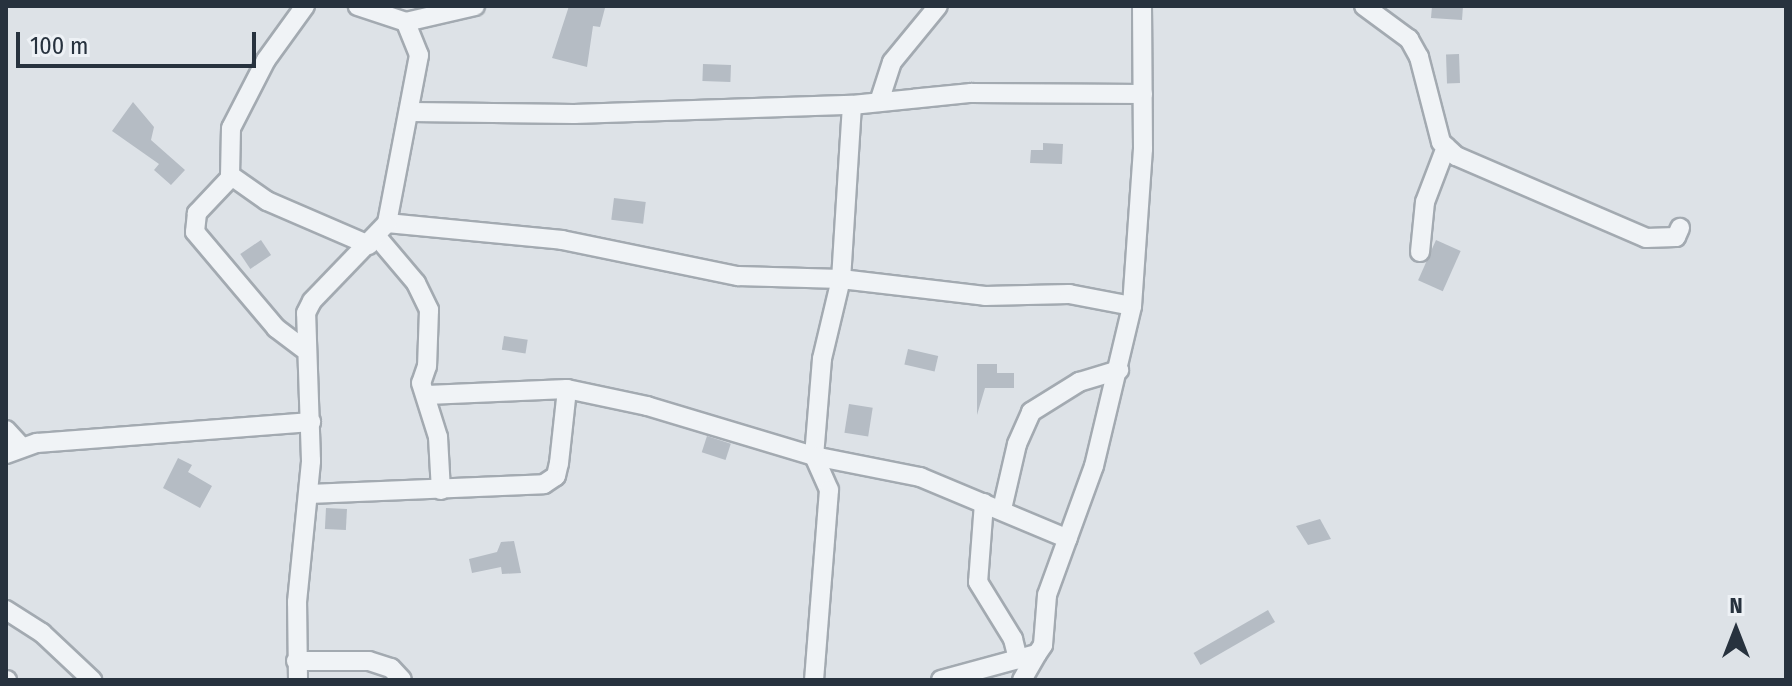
<!DOCTYPE html>
<html>
<head>
<meta charset="utf-8">
<style>
	body { margin:0 }
	#map { position:relative; width:1792px; height:686px; overflow:hidden; background:#dde2e7; font-family:"Fira Sans Condensed",sans-serif }
	div>[style] { position:absolute }
	.building>* { inset:0; background:#b5bcc4; transform-origin:0 0 }
	.roads { filter:drop-shadow(2px 0 #a3aab1) drop-shadow(-2px 0 #a3aab1) drop-shadow(0 2px #a3aab1) drop-shadow(0 -2px #a3aab1) }
	.street>* { height:18px; margin:-9px; padding:0 9px; transform-origin:9px; border-radius:9px; background:#f0f3f6 }
	span { translate:-50% -50%; white-space:nowrap; text-align:center; line-height:1.15; -webkit-text-stroke:6px #edf1f5; paint-order:stroke }
	.frame { position:absolute; inset:0; border:8px solid #27323e; pointer-events:none }
	.north { position:absolute; left:1696px; top:590px; width:80px; height:80px; -webkit-text-stroke:6px #edf1f5; paint-order:stroke; rotate:0deg; font-size:22px; font-weight:700; line-height:32px; text-align:center; color:#27323e }
	.north::after { content:''; display:block; margin:auto; width:28px; height:36px; background:#27323e; clip-path:polygon(50% 0,100% 100%,50% 72%,0 100%) }
	.scale { position:absolute; left:16px; top:32px; width:240px; height:36px; box-sizing:border-box; border:4px solid #27323e; border-top:0; padding-left:10px; font-size:24px; line-height:28px; white-space:nowrap; color:#27323e; -webkit-text-stroke:6px #edf1f5; paint-order:stroke }
</style>
</head>
<body>
<div id="map">
	<div class="building">
		<div style="clip-path:polygon(569px 6px,605px 8px,600px 27px,593px 26px,587px 67px,552px 58px)"></div>
		<div style="clip-path:polygon(1432px 6px,1463px 6px,1462px 20px,1431px 18px)"></div>
		<div style="left:1459px;top:54px;width:29px;height:13px;rotate:88deg"></div>
		<div style="left:703px;top:64px;width:28px;height:17px;rotate:2deg"></div>
		<div style="clip-path:polygon(133px 102px,154px 127px,151px 140px,185px 170px,171px 185px,154px 170px,159px 164px,112px 131px)"></div>
		<div style="clip-path:polygon(1043px 143px,1063px 144px,1062px 164px,1030px 163px,1031px 150px,1043px 150px)"></div>
		<div style="left:614px;top:198px;width:32px;height:22px;rotate:7deg"></div>
		<div style="left:261px;top:240px;width:18px;height:25px;rotate:56deg"></div>
		<div style="left:1436px;top:240px;width:27px;height:44px;rotate:24deg"></div>
		<div style="left:504px;top:336px;width:24px;height:14px;rotate:9deg"></div>
		<div style="left:908px;top:349px;width:31px;height:16px;rotate:13deg"></div>
		<div style="clip-path:polygon(977px 364px,997px 364px,997px 373px,1014px 373px,1014px 388px,985px 388px,977px 415px)"></div>
		<div style="left:849px;top:404px;width:24px;height:29px;rotate:9deg"></div>
		<div style="left:707px;top:436px;width:25px;height:17px;rotate:18deg"></div>
		<div style="clip-path:polygon(178px 458px,192px 465px,188px 472px,212px 486px,200px 508px,163px 488px)"></div>
		<div style="left:326px;top:508px;width:21px;height:21px;rotate:3deg"></div>
		<div style="clip-path:polygon(1320px 519px,1331px 539px,1308px 545px,1296px 526px)"></div>
		<div style="clip-path:polygon(514px 541px,521px 573px,502px 574px,501px 567px,472px 573px,469px 559px,497px 552px,501px 542px)"></div>
		<div style="left:1268px;top:610px;width:14px;height:86px;rotate:60deg"></div>
	</div>
	<div class="roads">
		<div class="street">
			<div style="left:305px;top:6px;width:67px;rotate:125.8deg"></div>
			<div style="left:266px;top:60px;width:76px;rotate:117.2deg"></div>
			<div style="left:231px;top:128px;width:47px;rotate:91.2deg"></div>
			<div style="left:230px;top:175px;width:45px;rotate:35.1deg"></div>
			<div style="left:267px;top:201px;width:111px;rotate:23.3deg"></div>
			<div style="left:1364px;top:6px;width:56px;rotate:36.3deg"></div>
			<div style="left:1409px;top:39px;width:21px;rotate:61deg"></div>
			<div style="left:1419px;top:57px;width:88px;rotate:75.5deg"></div>
			<div style="left:1441px;top:142px;width:21px;rotate:43deg"></div>
			<div style="left:1456px;top:156px;width:207px;rotate:23.3deg"></div>
			<div style="left:1646px;top:238px;width:30px;rotate:-2deg"></div>
			<div style="left:1676px;top:237px;width:10px;rotate:-66deg"></div>
			<div style="left:406px;top:22px;width:71px;rotate:-13.1deg"></div>
			<div style="left:879px;top:102px;width:42px;rotate:-72deg"></div>
			<div style="left:892px;top:62px;width:72px;rotate:-50.6deg"></div>
			<div style="left:852px;top:105px;width:174px;rotate:93.6deg"></div>
			<div style="left:841px;top:279px;width:82px;rotate:103.4deg"></div>
			<div style="left:822px;top:359px;width:97px;rotate:94.7deg"></div>
			<div style="left:814px;top:456px;width:108px;rotate:11.2deg"></div>
			<div style="left:920px;top:477px;width:160px;rotate:22.7deg"></div>
			<div style="left:412px;top:112px;width:162px;rotate:0.7deg"></div>
			<div style="left:574px;top:114px;width:278px;rotate:-1.9deg"></div>
			<div style="left:852px;top:105px;width:120px;rotate:-5.8deg"></div>
			<div style="left:971px;top:93px;width:172px;rotate:0.3deg"></div>
			<div style="left:231px;top:177px;width:50px;rotate:133.4deg"></div>
			<div style="left:197px;top:213px;width:19px;rotate:96deg"></div>
			<div style="left:195px;top:232px;width:126px;rotate:49.8deg"></div>
			<div style="left:276px;top:328px;width:34px;rotate:37deg"></div>
			<div style="left:387px;top:223px;width:176px;rotate:5.5deg"></div>
			<div style="left:562px;top:240px;width:180px;rotate:11.6deg"></div>
			<div style="left:738px;top:276px;width:103px;rotate:1.7deg"></div>
			<div style="left:841px;top:279px;width:145px;rotate:6.7deg"></div>
			<div style="left:985px;top:296px;width:84px;rotate:-1.4deg"></div>
			<div style="left:1069px;top:294px;width:64px;rotate:10.8deg"></div>
			<div style="left:378px;top:238px;width:59px;rotate:49.8deg"></div>
			<div style="left:416px;top:283px;width:30px;rotate:64deg"></div>
			<div style="left:429px;top:310px;width:56px;rotate:92deg"></div>
			<div style="left:427px;top:366px;width:18px;rotate:109deg"></div>
			<div style="left:421px;top:383px;width:57px;rotate:72.5deg"></div>
			<div style="left:438px;top:437px;width:53px;rotate:86.8deg"></div>
			<div style="left:1420px;top:252px;width:50px;rotate:-84.3deg"></div>
			<div style="left:1425px;top:202px;width:59px;rotate:-69.1deg"></div>
			<div style="left:427px;top:395px;width:140px;rotate:-2.5deg"></div>
			<div style="left:567px;top:389px;width:82px;rotate:12deg"></div>
			<div style="left:647px;top:406px;width:174px;rotate:16.7deg"></div>
			<div style="left:814px;top:456px;width:37px;rotate:66deg"></div>
			<div style="left:829px;top:490px;width:191px;rotate:94.5deg"></div>
			<div style="left:6px;top:430px;width:23px;rotate:47deg"></div>
			<div style="left:6px;top:454px;width:33px;rotate:-20deg"></div>
			<div style="left:37px;top:443px;width:275px;rotate:-4.4deg"></div>
			<div style="left:309px;top:494px;width:235px;rotate:-2.4deg"></div>
			<div style="left:544px;top:484px;width:14px;rotate:-34deg"></div>
			<div style="left:556px;top:476px;width:13px;rotate:-77deg"></div>
			<div style="left:559px;top:463px;width:74px;rotate:-83.8deg"></div>
			<div style="left:984px;top:503px;width:79px;rotate:94.3deg"></div>
			<div style="left:978px;top:582px;width:67px;rotate:58.4deg"></div>
			<div style="left:1013px;top:639px;width:21px;rotate:76deg"></div>
			<div style="left:1002px;top:509px;width:67px;rotate:-77deg"></div>
			<div style="left:1017px;top:444px;width:35px;rotate:-66deg"></div>
			<div style="left:1031px;top:412px;width:57px;rotate:-32deg"></div>
			<div style="left:1079px;top:382px;width:42px;rotate:-16.7deg"></div>
			<div style="left:6px;top:610px;width:43px;rotate:32.6deg"></div>
			<div style="left:42px;top:633px;width:69px;rotate:43.2deg"></div>
			<div style="left:296px;top:661px;width:73px"></div>
			<div style="left:369px;top:661px;width:23px;rotate:18deg"></div>
			<div style="left:391px;top:668px;width:16px;rotate:47deg"></div>
			<div style="left:6px;top:680px;width:1px"></div>
			<div style="left:298px;top:680px;width:78px;rotate:-90.7deg"></div>
			<div style="left:297px;top:602px;width:142px;rotate:-84.3deg"></div>
			<div style="left:311px;top:461px;width:148px;rotate:-91.9deg"></div>
			<div style="left:306px;top:313px;width:13px;rotate:-63deg"></div>
			<div style="left:312px;top:301px;width:108px;rotate:-46.1deg"></div>
			<div style="left:387px;top:223px;width:171px;rotate:-79.2deg"></div>
			<div style="left:419px;top:55px;width:35px;rotate:-112deg"></div>
			<div style="left:406px;top:22px;width:51px;rotate:-161.6deg"></div>
			<div style="left:941px;top:680px;width:99px;rotate:-15.2deg"></div>
			<div style="left:1037px;top:654px;width:11px;rotate:-56deg"></div>
			<div style="left:1043px;top:645px;width:50px;rotate:-85.4deg"></div>
			<div style="left:1047px;top:595px;width:137px;rotate:-70deg"></div>
			<div style="left:1094px;top:466px;width:164px;rotate:-76.6deg"></div>
			<div style="left:1132px;top:306px;width:157px;rotate:-86deg"></div>
			<div style="left:1143px;top:149px;width:143px;rotate:-90.4deg"></div>
			<div style="left:1022px;top:680px;width:30px;rotate:-60deg"></div>
		</div>
	</div>
	<div class="frame"></div>
	<div class="north">N</div>
	<div class="scale">100 m</div>
</div>
</body>
</html>
